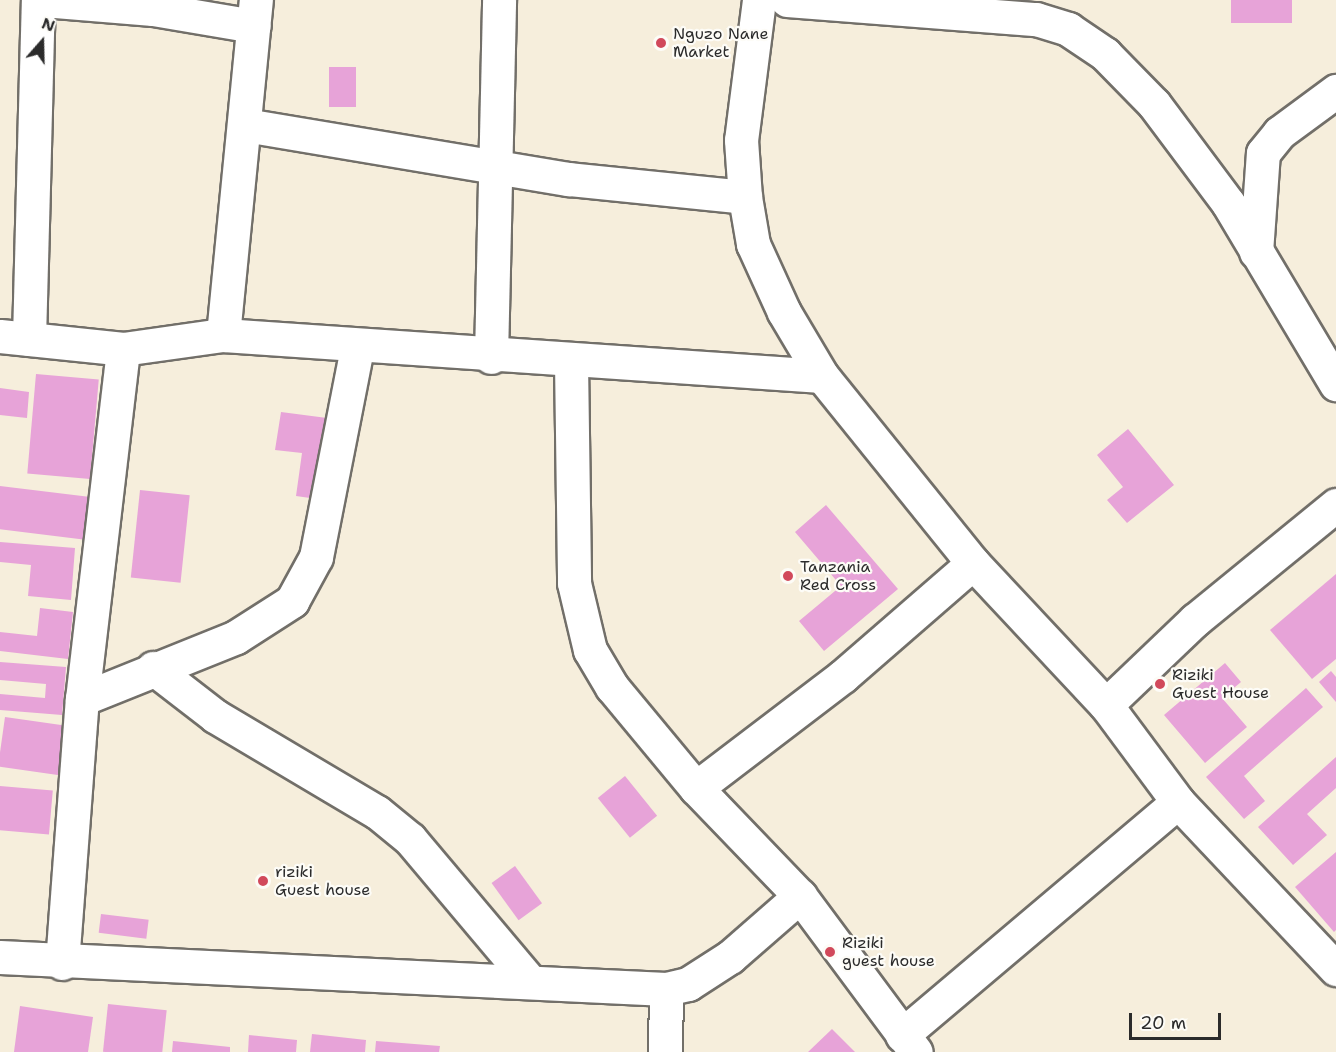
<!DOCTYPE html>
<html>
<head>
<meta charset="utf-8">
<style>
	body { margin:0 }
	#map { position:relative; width:1336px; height:1052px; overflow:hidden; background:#f6eedc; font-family:"Shantell Sans",sans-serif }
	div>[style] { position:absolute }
	.building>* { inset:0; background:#e7a3d8; transform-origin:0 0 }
	.roads { filter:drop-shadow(2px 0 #726f69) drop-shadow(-2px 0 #726f69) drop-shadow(0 2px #726f69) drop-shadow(0 -2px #726f69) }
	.minor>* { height:33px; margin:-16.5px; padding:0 16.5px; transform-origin:16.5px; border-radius:16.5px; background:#fff }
	.tertiary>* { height:33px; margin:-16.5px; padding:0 16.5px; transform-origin:16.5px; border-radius:16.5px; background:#fff }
	.dots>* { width:16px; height:16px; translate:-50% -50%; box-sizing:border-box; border:3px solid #fdfcf7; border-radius:50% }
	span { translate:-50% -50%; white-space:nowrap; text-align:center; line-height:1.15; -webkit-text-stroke:4.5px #fdfcf7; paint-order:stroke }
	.poi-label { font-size:16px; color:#2b2b2b }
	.left { translate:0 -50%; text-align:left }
	.north { position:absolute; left:12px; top:12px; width:60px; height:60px; -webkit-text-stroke:4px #fdfcf7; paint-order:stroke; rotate:20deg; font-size:16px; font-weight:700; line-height:24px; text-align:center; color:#2b2b2b }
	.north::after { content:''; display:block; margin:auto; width:21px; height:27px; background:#2b2b2b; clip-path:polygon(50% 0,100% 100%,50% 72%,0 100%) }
	.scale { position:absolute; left:1129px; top:1013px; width:92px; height:27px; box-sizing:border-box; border:3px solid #2b2b2b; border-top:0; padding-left:8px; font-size:18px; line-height:21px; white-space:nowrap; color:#2b2b2b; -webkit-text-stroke:4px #fdfcf7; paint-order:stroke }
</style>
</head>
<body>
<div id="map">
	<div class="building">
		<div style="left:1231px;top:0;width:61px;height:23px"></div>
		<div style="left:329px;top:67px;width:27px;height:40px"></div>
		<div style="left:36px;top:374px;width:63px;height:100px;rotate:5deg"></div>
		<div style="clip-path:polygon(0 388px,29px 392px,27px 418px,0 415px)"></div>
		<div style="clip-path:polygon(281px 412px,327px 418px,317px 499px,296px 496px,302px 453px,275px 450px)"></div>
		<div style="clip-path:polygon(1128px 429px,1174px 485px,1127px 523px,1107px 500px,1123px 487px,1097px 455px)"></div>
		<div style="left:0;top:486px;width:89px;height:43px;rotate:7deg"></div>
		<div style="left:140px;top:490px;width:50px;height:88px;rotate:6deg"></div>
		<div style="clip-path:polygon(826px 505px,898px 589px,824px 651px,799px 621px,841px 586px,795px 532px)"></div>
		<div style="clip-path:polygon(0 542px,75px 548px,71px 600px,28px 596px,31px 565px,0 562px)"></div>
		<div style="clip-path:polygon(1336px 574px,1336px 659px,1312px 679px,1270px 630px)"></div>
		<div style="clip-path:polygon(40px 608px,73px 612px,68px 659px,0 651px,0 632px,37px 636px)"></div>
		<div style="clip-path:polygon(0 662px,66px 667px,62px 715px,0 710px,0 694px,45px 698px,46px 684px,0 680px)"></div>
		<div style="clip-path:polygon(1225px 663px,1241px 682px,1222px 698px,1247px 727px,1205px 763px,1164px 715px)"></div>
		<div style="clip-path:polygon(1331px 671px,1336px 677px,1336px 702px,1319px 682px)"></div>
		<div style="clip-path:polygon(1306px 688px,1323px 707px,1244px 776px,1265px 801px,1244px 819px,1206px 777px)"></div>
		<div style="left:5px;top:717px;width:62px;height:50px;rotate:8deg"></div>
		<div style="clip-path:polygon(1336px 757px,1336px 788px,1307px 814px,1327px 835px,1293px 865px,1258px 827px)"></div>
		<div style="left:625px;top:776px;width:51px;height:35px;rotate:51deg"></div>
		<div style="left:0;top:786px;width:53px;height:44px;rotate:5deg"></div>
		<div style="clip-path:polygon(1336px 852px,1336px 930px,1334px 932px,1295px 887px)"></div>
		<div style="left:515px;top:866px;width:46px;height:29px;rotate:54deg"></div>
		<div style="left:101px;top:914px;width:48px;height:19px;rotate:7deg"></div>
		<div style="left:108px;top:1004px;width:59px;height:48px;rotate:6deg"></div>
		<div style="clip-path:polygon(20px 1006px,93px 1017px,88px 1052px,14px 1052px)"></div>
		<div style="clip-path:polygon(832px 1029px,855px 1052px,808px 1052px)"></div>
		<div style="clip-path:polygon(312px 1034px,366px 1040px,365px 1052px,310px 1052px)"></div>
		<div style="clip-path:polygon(249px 1035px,297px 1040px,296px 1052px,248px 1052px)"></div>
		<div style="clip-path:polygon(173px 1041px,230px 1047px,230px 1052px,172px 1052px)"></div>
		<div style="clip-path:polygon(376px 1041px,440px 1046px,439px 1052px,375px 1052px)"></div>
	</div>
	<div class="roads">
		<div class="minor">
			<div style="left:43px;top:0;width:110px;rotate:4.7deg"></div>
			<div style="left:153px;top:9px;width:102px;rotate:9.6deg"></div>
			<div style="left:787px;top:0;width:250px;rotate:4.4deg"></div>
			<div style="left:1036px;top:19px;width:34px;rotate:17deg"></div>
			<div style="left:1068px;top:29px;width:45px;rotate:34deg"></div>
			<div style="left:1105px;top:54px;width:70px;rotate:45.6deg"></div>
			<div style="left:1154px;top:104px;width:124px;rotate:53.2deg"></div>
			<div style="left:1228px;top:203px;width:211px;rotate:59.2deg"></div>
			<div style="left:245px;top:125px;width:328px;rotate:9.5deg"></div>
			<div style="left:569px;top:179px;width:177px;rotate:5.8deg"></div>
			<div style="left:1256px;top:252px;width:99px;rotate:-86deg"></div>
			<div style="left:1263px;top:153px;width:26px;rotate:-51deg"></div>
			<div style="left:1279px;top:133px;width:71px;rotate:-36.4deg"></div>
			<div style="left:223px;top:335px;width:337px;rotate:-84.4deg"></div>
			<div style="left:0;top:336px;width:124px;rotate:6deg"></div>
			<div style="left:123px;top:349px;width:101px;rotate:-8deg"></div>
			<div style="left:223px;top:335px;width:600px;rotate:3.92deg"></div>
			<div style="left:29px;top:339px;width:339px;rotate:-88.5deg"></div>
			<div style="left:491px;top:357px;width:357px;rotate:-88.7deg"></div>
			<div style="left:571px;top:361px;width:222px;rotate:89.2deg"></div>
			<div style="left:574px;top:583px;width:69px;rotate:76.6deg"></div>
			<div style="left:590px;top:650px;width:43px;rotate:59.3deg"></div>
			<div style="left:612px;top:687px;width:131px;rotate:50.3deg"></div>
			<div style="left:696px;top:788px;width:150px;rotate:46.1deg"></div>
			<div style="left:800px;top:896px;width:194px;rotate:53.4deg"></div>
			<div style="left:153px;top:668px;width:78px;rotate:37.7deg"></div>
			<div style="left:215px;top:716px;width:188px;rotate:30.7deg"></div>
			<div style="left:377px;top:812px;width:43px;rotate:39.3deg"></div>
			<div style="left:410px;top:839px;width:183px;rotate:49.9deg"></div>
			<div style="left:82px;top:699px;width:166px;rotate:-21.9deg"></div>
			<div style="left:236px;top:637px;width:67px;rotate:-32.7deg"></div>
			<div style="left:292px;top:601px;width:50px;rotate:-61.4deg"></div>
			<div style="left:316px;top:557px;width:213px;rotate:-78.9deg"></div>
			<div style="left:1106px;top:705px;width:123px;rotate:-43.7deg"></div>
			<div style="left:1195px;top:620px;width:182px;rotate:-39.2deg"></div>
			<div style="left:696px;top:788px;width:185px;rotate:-37.3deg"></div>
			<div style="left:843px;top:676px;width:172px;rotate:-41deg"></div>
			<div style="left:0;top:957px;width:667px;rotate:2.75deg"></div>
			<div style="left:666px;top:989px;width:23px;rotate:-13deg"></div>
			<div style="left:688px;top:984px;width:50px;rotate:-32.7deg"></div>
			<div style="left:730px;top:957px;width:93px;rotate:-41.1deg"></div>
			<div style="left:62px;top:963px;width:265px;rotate:-85.7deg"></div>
			<div style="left:82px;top:699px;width:352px;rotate:-83.3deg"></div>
			<div style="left:902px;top:1035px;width:361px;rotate:-40.2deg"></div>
			<div style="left:665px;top:1052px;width:63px;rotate:-89.1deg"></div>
		</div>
		<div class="tertiary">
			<div style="left:759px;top:0;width:141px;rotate:97.3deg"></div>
			<div style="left:741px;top:140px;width:57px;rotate:86deg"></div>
			<div style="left:745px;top:197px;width:48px;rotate:80.3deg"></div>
			<div style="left:753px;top:244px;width:75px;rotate:65.5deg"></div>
			<div style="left:784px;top:312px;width:74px;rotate:59.3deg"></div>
			<div style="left:822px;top:376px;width:240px;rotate:51.1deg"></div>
			<div style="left:973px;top:563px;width:195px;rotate:46.9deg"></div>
			<div style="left:1106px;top:705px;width:121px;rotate:53.4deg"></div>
			<div style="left:1178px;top:802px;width:230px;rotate:46.6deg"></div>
		</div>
	</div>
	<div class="dots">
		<div style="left:661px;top:43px;background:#d1495b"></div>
		<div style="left:788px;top:576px;background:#d1495b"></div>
		<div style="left:1160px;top:684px;background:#d1495b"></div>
		<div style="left:263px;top:881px;background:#d1495b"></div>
		<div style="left:830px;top:952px;background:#d1495b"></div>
	</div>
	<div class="poi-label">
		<span class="left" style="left:673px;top:43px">Nguzo Nane<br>Market</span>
		<span class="left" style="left:800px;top:576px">Tanzania<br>Red Cross</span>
		<span class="left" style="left:1172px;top:684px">Riziki<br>Guest House</span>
		<span class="left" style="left:275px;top:881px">riziki<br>Guest house</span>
		<span class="left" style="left:842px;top:952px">Riziki<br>guest house</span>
	</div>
	<div class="north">N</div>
	<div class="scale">20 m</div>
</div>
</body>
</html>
